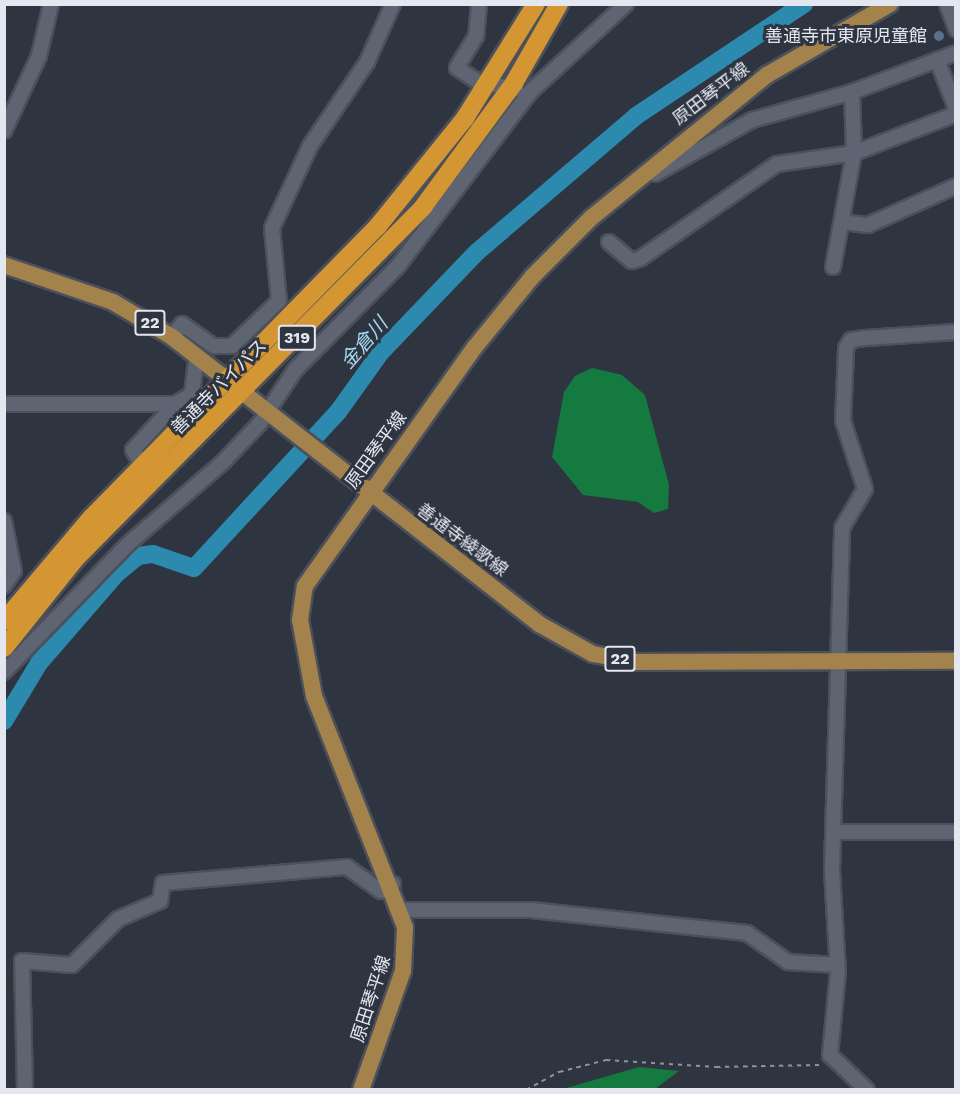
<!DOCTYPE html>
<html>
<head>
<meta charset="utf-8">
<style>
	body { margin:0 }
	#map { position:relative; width:960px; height:1094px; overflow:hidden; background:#2e3440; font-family:"Work Sans","Noto Sans JP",sans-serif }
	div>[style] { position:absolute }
	.forest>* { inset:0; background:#147a3f }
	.river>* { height:18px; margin:-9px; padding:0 9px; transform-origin:9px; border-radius:9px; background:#2c8aaf }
	.path>* { height:1.5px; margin-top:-0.75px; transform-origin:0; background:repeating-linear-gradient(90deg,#8e939c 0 4.5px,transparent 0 9px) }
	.roads { filter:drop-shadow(2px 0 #4c505a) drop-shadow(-2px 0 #4c505a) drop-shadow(0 2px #4c505a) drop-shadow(0 -2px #4c505a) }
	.minor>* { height:14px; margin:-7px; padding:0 7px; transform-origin:7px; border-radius:7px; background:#5e6472 }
	.major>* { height:16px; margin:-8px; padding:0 8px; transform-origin:8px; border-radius:8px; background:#a4824c }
	.highway>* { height:18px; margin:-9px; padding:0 9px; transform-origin:9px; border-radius:9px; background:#d39633 }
	.dots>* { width:16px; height:16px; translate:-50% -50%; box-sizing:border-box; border:3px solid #2e3440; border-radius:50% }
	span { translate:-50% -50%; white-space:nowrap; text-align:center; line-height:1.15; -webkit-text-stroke:6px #2e3440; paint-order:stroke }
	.shield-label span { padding:2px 4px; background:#2e3440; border:2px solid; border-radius:4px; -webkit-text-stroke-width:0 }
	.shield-label { font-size:16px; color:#e4e7ef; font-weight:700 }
	.poi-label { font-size:18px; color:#e4e7ef }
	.right { translate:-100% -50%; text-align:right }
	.street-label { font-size:18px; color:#e4e7ef }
	.water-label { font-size:20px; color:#a6d9f1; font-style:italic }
	.frame { position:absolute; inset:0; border:6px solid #e4e7ef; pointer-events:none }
</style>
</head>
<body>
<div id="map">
	<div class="forest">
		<div style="clip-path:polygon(592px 368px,622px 375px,645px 395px,669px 485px,668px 509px,654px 513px,638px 502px,583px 495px,552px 457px,564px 392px,575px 376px)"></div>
		<div style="clip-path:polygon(639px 1067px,679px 1071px,655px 1089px,563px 1089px)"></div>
	</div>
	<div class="river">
		<div style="left:4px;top:721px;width:68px;rotate:-58.9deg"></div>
		<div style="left:39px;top:663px;width:118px;rotate:-49.1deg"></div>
		<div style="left:116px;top:574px;width:28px;rotate:-39deg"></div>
		<div style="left:138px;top:556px;width:15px;rotate:-8deg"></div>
		<div style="left:153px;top:554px;width:43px;rotate:18.9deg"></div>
		<div style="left:194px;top:568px;width:212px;rotate:-47.3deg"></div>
		<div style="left:338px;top:412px;width:74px;rotate:-54.4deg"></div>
		<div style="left:381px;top:352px;width:139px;rotate:-46.2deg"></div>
		<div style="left:477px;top:252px;width:209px;rotate:-40.5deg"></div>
		<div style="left:636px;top:116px;width:202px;rotate:-33.7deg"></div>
	</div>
	<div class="path">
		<div style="left:526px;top:1090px;width:38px;rotate:-29deg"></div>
		<div style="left:559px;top:1072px;width:49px;rotate:-14.3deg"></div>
		<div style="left:606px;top:1060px;width:110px;rotate:3.6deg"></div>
		<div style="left:716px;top:1067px;width:105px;rotate:-1.1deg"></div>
	</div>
	<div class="roads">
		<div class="minor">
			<div style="left:479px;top:4px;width:32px;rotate:95deg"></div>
			<div style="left:476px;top:36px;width:37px;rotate:121deg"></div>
			<div style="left:457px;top:68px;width:24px;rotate:33deg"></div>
			<div style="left:477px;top:81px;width:40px;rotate:12deg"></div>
			<div style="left:947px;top:4px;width:27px;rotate:70deg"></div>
			<div style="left:937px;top:60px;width:52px;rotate:68.4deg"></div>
			<div style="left:4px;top:131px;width:83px;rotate:-65deg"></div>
			<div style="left:39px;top:56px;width:53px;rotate:-77deg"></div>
			<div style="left:655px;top:174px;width:111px;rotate:-29.1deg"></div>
			<div style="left:752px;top:120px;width:104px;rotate:-15.6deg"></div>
			<div style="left:852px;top:92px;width:111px;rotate:-20.6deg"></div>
			<div style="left:842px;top:222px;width:26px;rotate:7deg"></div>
			<div style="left:868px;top:225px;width:96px;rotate:-23.9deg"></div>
			<div style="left:609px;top:242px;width:30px;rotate:40deg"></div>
			<div style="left:632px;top:261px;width:9px;rotate:-18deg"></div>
			<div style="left:641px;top:258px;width:165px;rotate:-34.7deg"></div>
			<div style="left:777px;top:164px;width:78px;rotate:-8.1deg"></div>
			<div style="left:854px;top:153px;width:109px;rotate:-20.9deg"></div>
			<div style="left:833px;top:267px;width:116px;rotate:-79.6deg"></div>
			<div style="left:854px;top:153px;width:61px;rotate:-91.9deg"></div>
			<div style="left:172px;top:337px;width:16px;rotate:-52deg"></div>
			<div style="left:182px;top:324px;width:39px;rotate:35deg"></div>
			<div style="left:214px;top:346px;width:18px"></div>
			<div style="left:232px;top:346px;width:65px;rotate:-43.8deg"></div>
			<div style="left:279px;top:301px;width:73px;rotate:-95.5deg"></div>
			<div style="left:272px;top:228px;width:90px;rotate:-65.1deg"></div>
			<div style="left:310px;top:146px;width:102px;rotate:-55.8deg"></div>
			<div style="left:367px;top:62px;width:64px;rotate:-65.9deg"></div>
			<div style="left:4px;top:404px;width:171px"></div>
			<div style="left:175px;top:404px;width:20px;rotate:-30deg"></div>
			<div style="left:192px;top:394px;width:38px;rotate:-83deg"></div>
			<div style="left:142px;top:465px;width:17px;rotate:-121deg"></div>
			<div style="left:133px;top:450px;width:52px;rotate:-47.4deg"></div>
			<div style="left:168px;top:412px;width:8px;rotate:-90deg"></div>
			<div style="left:4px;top:521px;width:51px;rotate:78.7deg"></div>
			<div style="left:14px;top:571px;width:18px;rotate:124deg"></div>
			<div style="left:4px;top:672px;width:177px;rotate:-45.9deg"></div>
			<div style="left:127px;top:545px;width:127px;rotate:-40.8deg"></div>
			<div style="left:223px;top:462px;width:54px;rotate:-46.5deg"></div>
			<div style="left:260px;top:423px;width:64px;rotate:-56.6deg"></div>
			<div style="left:295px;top:370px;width:146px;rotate:-45.3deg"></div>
			<div style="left:398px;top:266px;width:218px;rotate:-52.8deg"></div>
			<div style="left:530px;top:92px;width:130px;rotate:-42.5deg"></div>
			<div style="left:836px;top:832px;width:120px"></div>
			<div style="left:401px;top:910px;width:130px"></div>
			<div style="left:531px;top:910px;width:217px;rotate:6.1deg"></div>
			<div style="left:747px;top:933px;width:50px;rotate:35.3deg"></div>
			<div style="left:788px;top:962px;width:50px;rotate:3.4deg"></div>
			<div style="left:25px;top:1090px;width:129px;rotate:-91.3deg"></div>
			<div style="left:22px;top:961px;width:50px;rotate:4.6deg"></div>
			<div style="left:72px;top:965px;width:65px;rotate:-45deg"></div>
			<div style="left:118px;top:919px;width:46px;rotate:-23.2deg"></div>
			<div style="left:160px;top:901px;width:18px;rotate:-81deg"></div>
			<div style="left:163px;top:883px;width:185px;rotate:-5deg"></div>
			<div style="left:347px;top:867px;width:42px;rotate:35.2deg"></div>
			<div style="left:381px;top:891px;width:14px;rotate:-30deg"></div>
			<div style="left:867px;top:1090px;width:51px;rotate:-136.6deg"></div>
			<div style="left:830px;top:1055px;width:83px;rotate:-84.5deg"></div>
			<div style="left:838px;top:972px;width:102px;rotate:-93.4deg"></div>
			<div style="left:832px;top:870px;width:342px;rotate:-88.3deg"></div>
			<div style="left:842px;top:528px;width:45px;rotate:-59.5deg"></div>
			<div style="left:865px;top:489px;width:71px;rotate:-107.9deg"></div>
			<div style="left:843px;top:421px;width:73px;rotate:-87.6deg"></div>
			<div style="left:846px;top:348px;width:9px;rotate:-58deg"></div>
			<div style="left:851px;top:340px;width:14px;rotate:-8deg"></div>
			<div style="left:865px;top:338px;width:91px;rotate:-3.8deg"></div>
		</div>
		<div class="major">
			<div style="left:4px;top:265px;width:115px;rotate:18.7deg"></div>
			<div style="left:113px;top:302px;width:69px;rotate:30.7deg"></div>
			<div style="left:172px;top:337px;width:466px;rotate:38deg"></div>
			<div style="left:539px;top:624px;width:62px;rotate:29.1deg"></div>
			<div style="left:593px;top:654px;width:45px;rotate:10.3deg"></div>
			<div style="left:637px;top:662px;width:319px;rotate:-0.2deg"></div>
			<div style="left:361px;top:1090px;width:126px;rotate:-70.6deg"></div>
			<div style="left:403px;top:971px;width:44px;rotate:-87.4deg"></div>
			<div style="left:405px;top:927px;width:248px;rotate:-111.5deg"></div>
			<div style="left:314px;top:696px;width:77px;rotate:-100.4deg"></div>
			<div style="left:300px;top:620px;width:34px;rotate:-82deg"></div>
			<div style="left:305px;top:586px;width:293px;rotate:-54.6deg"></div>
			<div style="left:475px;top:347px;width:90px;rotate:-50.8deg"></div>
			<div style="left:532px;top:277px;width:83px;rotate:-45deg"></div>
			<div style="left:591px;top:218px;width:227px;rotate:-39.1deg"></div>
			<div style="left:767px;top:75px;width:142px;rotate:-30deg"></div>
		</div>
		<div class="highway">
			<div style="left:4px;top:621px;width:136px;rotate:-49.8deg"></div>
			<div style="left:92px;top:517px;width:408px;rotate:-45.5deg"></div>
			<div style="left:378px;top:226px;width:139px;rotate:-51.1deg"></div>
			<div style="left:465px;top:118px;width:134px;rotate:-58.1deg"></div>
			<div style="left:4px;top:648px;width:115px;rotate:-51.3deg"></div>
			<div style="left:76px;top:558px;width:494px;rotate:-45.3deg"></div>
			<div style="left:423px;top:207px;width:154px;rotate:-53.7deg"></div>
			<div style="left:514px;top:83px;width:91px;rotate:-60.3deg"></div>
		</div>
	</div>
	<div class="dots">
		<div style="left:939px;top:36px;background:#5c6f8a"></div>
	</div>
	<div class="shield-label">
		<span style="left:150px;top:323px">22</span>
		<span style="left:297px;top:338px">319</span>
		<span style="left:620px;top:659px">22</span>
	</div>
	<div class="poi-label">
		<span class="right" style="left:927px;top:36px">善通寺市東原児童館</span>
	</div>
	<div class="street-label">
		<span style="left:711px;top:94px;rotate:-37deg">原田琴平線</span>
		<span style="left:219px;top:387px;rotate:-45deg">善通寺バイパス</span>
		<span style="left:376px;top:450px;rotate:-54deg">原田琴平線</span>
		<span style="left:462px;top:540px;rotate:37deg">善通寺綾歌線</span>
		<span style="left:371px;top:999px;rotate:-72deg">原田琴平線</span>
	</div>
	<div class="water-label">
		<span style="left:364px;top:343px;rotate:-49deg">金倉川</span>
	</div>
	<div class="frame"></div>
</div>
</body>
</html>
